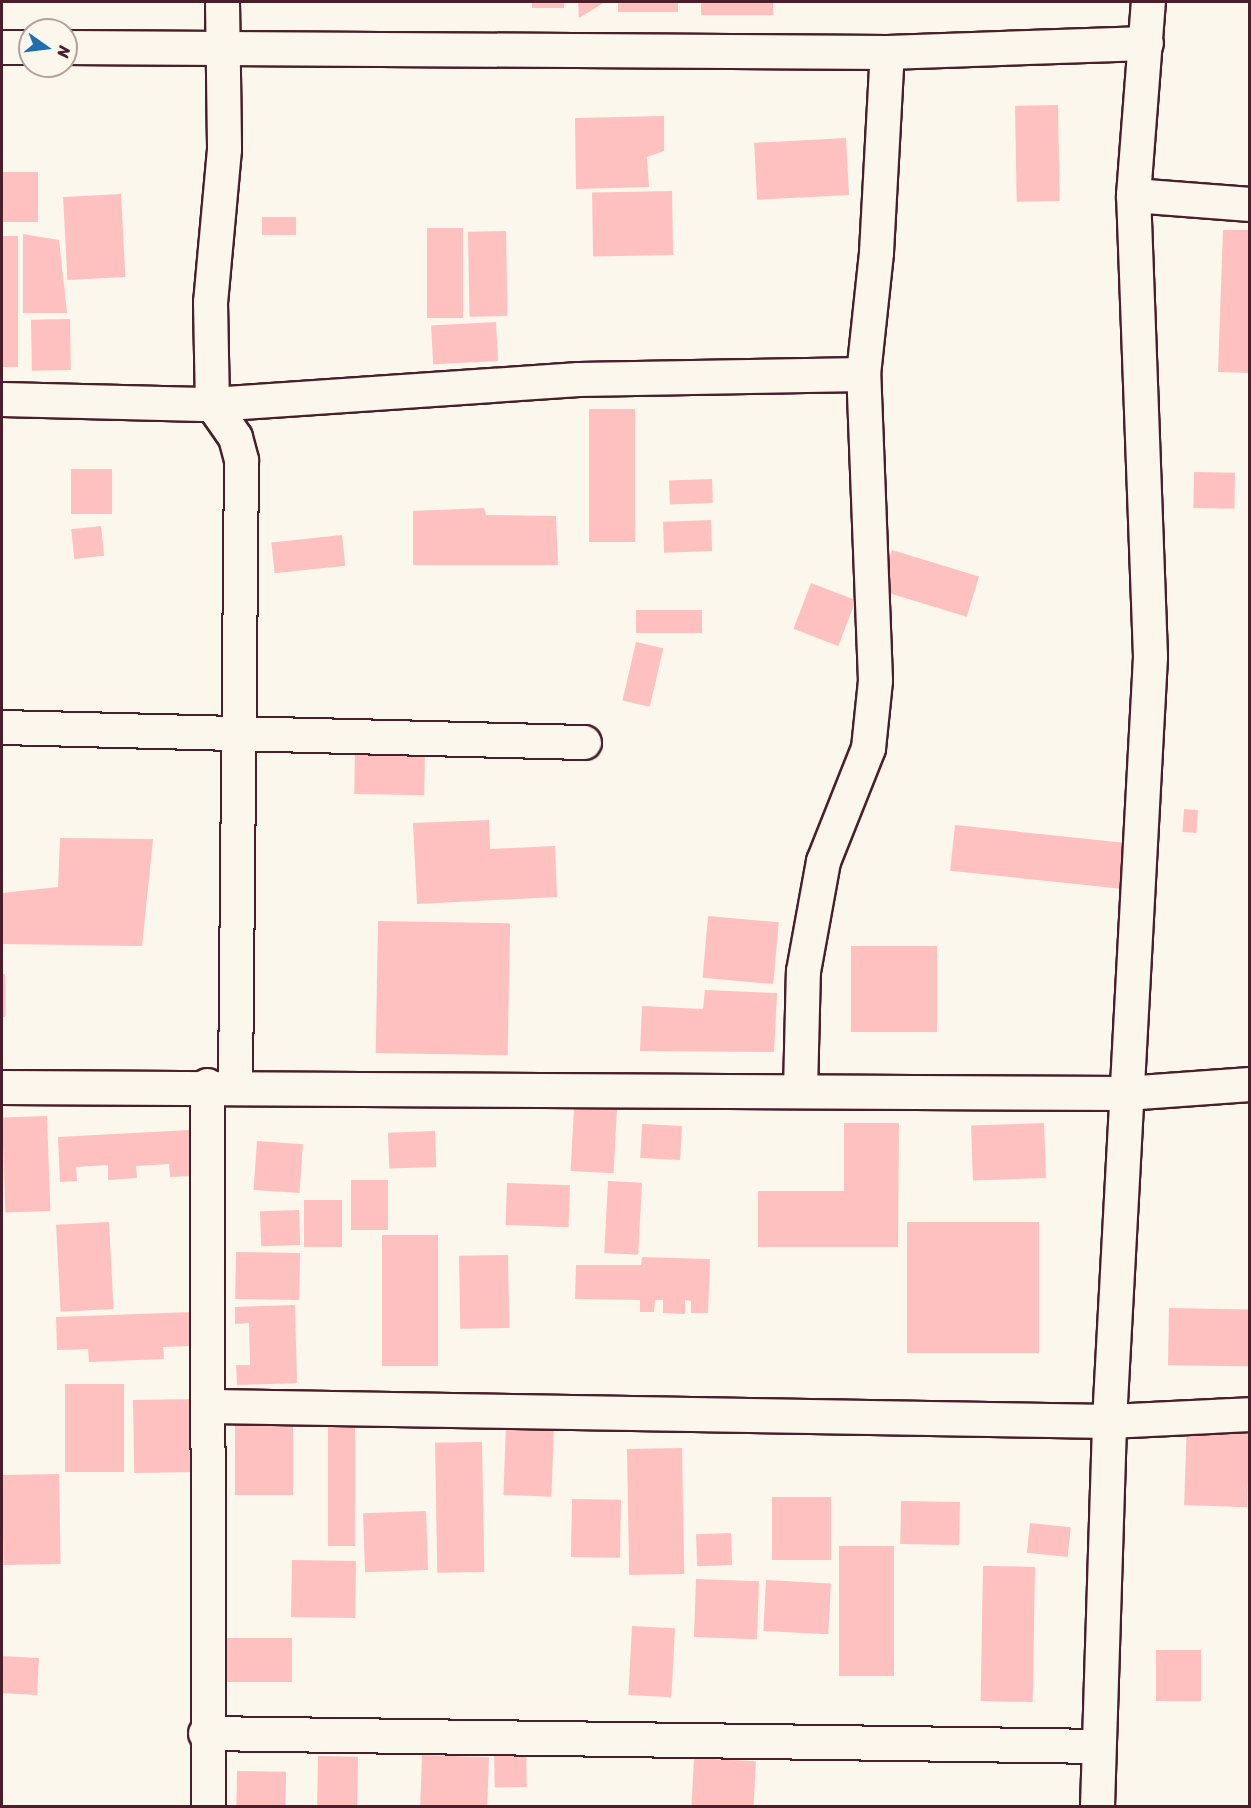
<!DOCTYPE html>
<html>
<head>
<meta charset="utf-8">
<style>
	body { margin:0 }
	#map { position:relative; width:1251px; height:1808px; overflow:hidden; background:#fbf7ec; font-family:Sriracha,sans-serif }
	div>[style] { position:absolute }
	.building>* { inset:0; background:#fec1bf; transform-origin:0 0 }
	.roads { filter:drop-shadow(2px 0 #4a1f2b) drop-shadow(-2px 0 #4a1f2b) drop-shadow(0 2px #4a1f2b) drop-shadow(0 -2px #4a1f2b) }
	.street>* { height:33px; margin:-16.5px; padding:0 16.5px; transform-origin:16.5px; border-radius:16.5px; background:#fbf7ec }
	span { translate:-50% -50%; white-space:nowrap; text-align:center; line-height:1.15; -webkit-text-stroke:4.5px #fbf7ec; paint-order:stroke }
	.frame { position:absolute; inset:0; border:3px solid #4a1f2b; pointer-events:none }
	.north { position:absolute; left:18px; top:18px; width:60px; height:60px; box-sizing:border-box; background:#fbf7ec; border:2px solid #b4a19f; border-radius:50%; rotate:104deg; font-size:16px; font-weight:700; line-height:24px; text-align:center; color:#4a1f2b }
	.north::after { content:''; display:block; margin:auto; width:21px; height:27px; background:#1f6fb2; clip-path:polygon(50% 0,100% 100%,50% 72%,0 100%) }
</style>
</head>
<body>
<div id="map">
	<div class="building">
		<div style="left:532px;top:2px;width:32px;height:6px"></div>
		<div style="clip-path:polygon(578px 2px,605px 2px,579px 18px)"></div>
		<div style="left:618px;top:2px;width:60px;height:10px"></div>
		<div style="left:701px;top:2px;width:72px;height:13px"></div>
		<div style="left:1058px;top:105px;width:96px;height:43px;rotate:89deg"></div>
		<div style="clip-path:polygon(664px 116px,664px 151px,647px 157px,649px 187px,576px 189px,575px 118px)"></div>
		<div style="left:846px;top:138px;width:57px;height:92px;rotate:87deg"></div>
		<div style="left:2px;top:172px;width:36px;height:50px"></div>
		<div style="left:672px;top:191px;width:64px;height:80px;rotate:89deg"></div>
		<div style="left:121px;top:194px;width:83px;height:58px;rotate:87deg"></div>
		<div style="left:262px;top:217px;width:34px;height:18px"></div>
		<div style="left:427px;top:228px;width:36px;height:90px"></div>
		<div style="clip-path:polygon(1223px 230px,1250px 230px,1250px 373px,1218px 372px)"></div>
		<div style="left:506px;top:231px;width:85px;height:38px;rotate:89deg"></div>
		<div style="clip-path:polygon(23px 234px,59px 240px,67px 313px,23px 313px)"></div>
		<div style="left:2px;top:236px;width:16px;height:131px"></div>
		<div style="left:70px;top:319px;width:51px;height:39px;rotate:89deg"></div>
		<div style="left:496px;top:322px;width:39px;height:65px;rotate:87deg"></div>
		<div style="left:589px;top:409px;width:46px;height:133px"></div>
		<div style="left:112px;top:469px;width:45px;height:41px;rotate:90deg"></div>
		<div style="left:1194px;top:472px;width:41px;height:36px;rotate:1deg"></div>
		<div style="left:712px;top:479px;width:24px;height:43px;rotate:88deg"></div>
		<div style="clip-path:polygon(484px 508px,486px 515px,556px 516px,558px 565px,413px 565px,413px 511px)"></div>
		<div style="left:711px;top:520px;width:31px;height:48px;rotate:88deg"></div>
		<div style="left:101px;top:526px;width:30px;height:30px;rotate:84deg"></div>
		<div style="left:342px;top:535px;width:31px;height:71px;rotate:84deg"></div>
		<div style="left:892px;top:550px;width:91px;height:42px;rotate:17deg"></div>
		<div style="left:811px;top:583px;width:48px;height:49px;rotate:21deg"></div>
		<div style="left:702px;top:610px;width:23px;height:66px;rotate:90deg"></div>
		<div style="left:636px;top:642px;width:28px;height:60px;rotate:13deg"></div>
		<div style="left:355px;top:749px;width:70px;height:45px;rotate:1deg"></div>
		<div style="left:1184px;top:809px;width:14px;height:23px;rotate:4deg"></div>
		<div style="clip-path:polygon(489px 820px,490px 849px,555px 846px,557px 897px,417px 904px,413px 823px)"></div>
		<div style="left:955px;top:825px;width:179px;height:46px;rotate:6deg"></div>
		<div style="clip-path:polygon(60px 838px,153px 839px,142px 946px,2px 944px,2px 893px,58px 887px)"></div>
		<div style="left:708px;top:916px;width:71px;height:62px;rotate:5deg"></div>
		<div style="left:378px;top:921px;width:132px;height:132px;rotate:1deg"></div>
		<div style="left:851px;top:946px;width:86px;height:86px"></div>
		<div style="left:2px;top:974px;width:3px;height:43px"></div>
		<div style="clip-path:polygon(705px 990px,777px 993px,774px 1052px,640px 1051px,642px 1006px,703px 1009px)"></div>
		<div style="left:574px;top:1107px;width:43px;height:64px;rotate:3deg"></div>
		<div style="left:47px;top:1116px;width:95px;height:45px;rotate:88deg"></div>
		<div style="clip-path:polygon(844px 1123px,899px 1123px,898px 1247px,758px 1247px,758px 1191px,844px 1191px)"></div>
		<div style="left:1044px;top:1123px;width:55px;height:73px;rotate:88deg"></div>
		<div style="left:642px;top:1124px;width:40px;height:34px;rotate:3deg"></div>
		<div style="clip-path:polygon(189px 1130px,191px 1176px,170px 1177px,169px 1164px,136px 1166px,137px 1178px,108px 1180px,108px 1165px,76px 1167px,77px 1181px,60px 1182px,58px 1137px)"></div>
		<div style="left:435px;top:1131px;width:36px;height:47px;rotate:88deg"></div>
		<div style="left:257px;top:1141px;width:46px;height:49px;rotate:4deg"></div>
		<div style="left:388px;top:1180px;width:50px;height:37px;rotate:90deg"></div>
		<div style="left:608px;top:1181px;width:34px;height:72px;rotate:3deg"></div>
		<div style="left:507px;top:1183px;width:63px;height:42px;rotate:2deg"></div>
		<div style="left:304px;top:1200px;width:38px;height:47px"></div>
		<div style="left:299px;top:1210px;width:35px;height:39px;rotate:88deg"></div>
		<div style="left:109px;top:1222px;width:87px;height:53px;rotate:87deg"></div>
		<div style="left:907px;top:1222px;width:132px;height:131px"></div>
		<div style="left:382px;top:1235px;width:56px;height:131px"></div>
		<div style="left:236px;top:1252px;width:64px;height:47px;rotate:1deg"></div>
		<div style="left:508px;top:1255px;width:73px;height:49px;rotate:89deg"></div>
		<div style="clip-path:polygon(642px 1257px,710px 1259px,708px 1313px,691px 1313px,691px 1301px,685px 1300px,685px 1314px,663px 1313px,663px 1300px,655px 1300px,654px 1312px,640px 1312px,640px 1300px,575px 1299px,576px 1265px,641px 1265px)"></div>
		<div style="clip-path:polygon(295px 1305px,297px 1383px,237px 1385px,236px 1365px,250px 1365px,249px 1323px,235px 1324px,235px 1307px)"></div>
		<div style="left:1169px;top:1308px;width:81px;height:57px;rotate:1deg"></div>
		<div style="clip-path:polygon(192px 1312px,193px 1346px,163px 1347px,164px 1359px,89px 1362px,88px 1349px,57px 1350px,56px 1317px)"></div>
		<div style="left:65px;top:1384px;width:59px;height:88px"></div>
		<div style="left:196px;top:1399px;width:73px;height:63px;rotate:89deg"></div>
		<div style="left:1187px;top:1421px;width:63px;height:84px;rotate:2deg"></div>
		<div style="left:506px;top:1422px;width:48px;height:73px;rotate:2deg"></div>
		<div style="left:235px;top:1423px;width:58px;height:72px"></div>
		<div style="left:328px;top:1426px;width:27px;height:120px"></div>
		<div style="left:482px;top:1442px;width:130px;height:47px;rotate:89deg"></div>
		<div style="left:682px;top:1448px;width:126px;height:55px;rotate:89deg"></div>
		<div style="left:59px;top:1474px;width:90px;height:57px;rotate:89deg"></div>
		<div style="left:772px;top:1497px;width:59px;height:63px"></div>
		<div style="left:572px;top:1499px;width:49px;height:58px;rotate:1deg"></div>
		<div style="left:901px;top:1501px;width:59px;height:43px;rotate:1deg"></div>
		<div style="left:426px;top:1511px;width:59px;height:63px;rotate:88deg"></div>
		<div style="left:1030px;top:1523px;width:41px;height:30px;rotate:6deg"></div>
		<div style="left:731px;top:1533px;width:32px;height:35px;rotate:88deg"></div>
		<div style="left:894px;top:1546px;width:130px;height:55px;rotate:90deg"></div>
		<div style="left:292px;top:1560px;width:64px;height:57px;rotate:1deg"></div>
		<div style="left:983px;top:1566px;width:52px;height:135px;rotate:1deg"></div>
		<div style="left:696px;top:1579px;width:63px;height:58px;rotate:2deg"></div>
		<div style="left:766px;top:1580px;width:65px;height:51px;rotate:3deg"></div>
		<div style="left:632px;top:1626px;width:43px;height:69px;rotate:3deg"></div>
		<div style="left:227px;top:1638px;width:65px;height:44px"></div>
		<div style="left:1201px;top:1650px;width:51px;height:45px;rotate:90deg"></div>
		<div style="left:2px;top:1656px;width:37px;height:37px;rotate:3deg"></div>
		<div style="left:526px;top:1742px;width:45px;height:32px;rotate:89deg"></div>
		<div style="left:422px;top:1755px;width:67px;height:51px;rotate:2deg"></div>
		<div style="left:318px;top:1756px;width:40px;height:50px;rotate:1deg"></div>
		<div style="left:694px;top:1758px;width:62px;height:48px;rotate:3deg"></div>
		<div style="left:237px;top:1771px;width:49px;height:35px;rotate:1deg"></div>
	</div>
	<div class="roads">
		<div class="street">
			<div style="left:222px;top:2px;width:147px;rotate:89.2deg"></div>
			<div style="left:224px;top:149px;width:154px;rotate:95.2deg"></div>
			<div style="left:210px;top:302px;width:102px;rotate:88.9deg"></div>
			<div style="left:212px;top:404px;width:40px;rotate:55.1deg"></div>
			<div style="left:235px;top:437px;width:24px;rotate:75deg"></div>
			<div style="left:241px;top:460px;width:625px;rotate:90.55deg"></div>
			<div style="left:2px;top:47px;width:28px"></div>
			<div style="left:66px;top:47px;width:821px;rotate:0.35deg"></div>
			<div style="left:887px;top:52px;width:259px;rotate:-2deg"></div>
			<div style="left:1133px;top:195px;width:117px;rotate:4.4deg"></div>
			<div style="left:2px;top:399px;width:210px;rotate:1.4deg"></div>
			<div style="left:212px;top:404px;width:367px;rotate:-3.9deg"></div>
			<div style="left:578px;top:379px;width:285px;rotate:-1deg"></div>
			<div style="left:2px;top:727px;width:582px;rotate:1.48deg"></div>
			<div style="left:207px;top:1085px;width:721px;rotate:89.92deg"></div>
			<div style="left:2px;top:1087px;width:1123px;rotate:0.31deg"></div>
			<div style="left:1125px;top:1093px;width:125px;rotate:-4.1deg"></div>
			<div style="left:800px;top:1090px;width:119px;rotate:-88.6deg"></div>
			<div style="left:803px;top:971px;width:112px;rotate:-79.7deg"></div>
			<div style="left:823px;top:861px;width:122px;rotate:-68.3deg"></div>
			<div style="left:868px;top:748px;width:68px;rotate:-84.1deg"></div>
			<div style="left:875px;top:680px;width:306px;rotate:-92.2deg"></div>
			<div style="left:863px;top:374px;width:123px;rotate:-83.9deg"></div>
			<div style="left:876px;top:252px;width:200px;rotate:-86.9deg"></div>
			<div style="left:212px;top:1406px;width:897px;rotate:0.96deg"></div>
			<div style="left:1109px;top:1421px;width:141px;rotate:-2.8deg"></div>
			<div style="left:205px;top:1733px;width:892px;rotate:0.83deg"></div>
			<div style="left:1097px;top:1806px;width:385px;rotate:-88.2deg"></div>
			<div style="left:1109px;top:1421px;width:766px;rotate:-86.93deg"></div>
			<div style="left:1150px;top:656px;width:461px;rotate:-92.1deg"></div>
			<div style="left:1133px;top:195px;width:194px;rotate:-85.6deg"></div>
		</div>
	</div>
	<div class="frame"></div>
	<div class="north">N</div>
</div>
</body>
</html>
